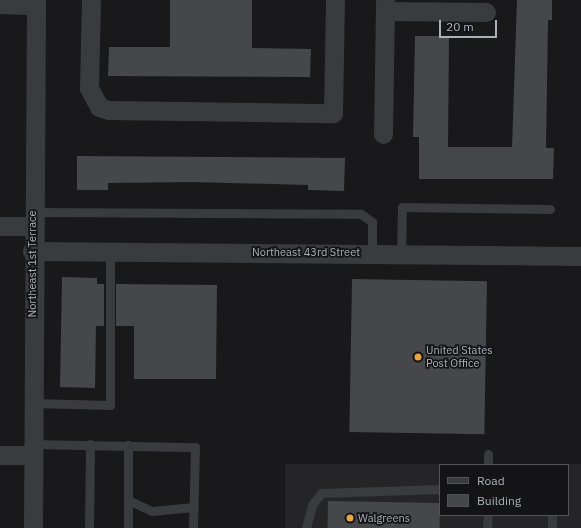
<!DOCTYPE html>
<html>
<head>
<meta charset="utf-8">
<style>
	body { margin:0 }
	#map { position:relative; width:581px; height:528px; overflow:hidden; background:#19191b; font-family:"IBM Plex Sans",sans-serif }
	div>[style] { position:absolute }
	.built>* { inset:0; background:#252528 }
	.building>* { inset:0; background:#46474b; transform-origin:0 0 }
	.lane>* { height:9px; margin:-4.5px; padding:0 4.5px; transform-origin:4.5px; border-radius:4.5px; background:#3a3b3f }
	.street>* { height:19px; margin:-9.5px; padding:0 9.5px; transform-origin:9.5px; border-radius:9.5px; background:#3a3b3f }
	.dots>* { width:11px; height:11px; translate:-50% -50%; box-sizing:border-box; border:2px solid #141416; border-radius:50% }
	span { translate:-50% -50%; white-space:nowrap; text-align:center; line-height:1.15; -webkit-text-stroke:3.5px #141416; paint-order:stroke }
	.street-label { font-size:11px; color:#acb1b9 }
	.poi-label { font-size:11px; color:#acb1b9 }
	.left { translate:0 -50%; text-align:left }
	.legend { position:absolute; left:439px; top:464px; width:130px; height:52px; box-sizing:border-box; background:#141416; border:1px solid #515357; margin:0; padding:5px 7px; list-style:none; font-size:12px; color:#acb1b9 }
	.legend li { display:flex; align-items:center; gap:8px; height:20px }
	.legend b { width:20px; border:1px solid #515357 }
	.scale { position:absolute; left:439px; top:20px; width:58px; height:18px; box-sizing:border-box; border:2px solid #acb1b9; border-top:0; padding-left:5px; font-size:12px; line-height:14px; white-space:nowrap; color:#acb1b9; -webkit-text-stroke:3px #141416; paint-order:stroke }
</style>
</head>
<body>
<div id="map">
	<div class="built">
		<div style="clip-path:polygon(evenodd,285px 464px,581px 464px,581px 528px,285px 528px,285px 464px,440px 465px,568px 465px,568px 515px,440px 515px,440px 465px)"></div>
	</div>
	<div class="building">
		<div style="clip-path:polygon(170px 0,252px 0,252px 48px,311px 49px,310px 77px,108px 76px,109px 47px,170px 47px)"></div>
		<div style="clip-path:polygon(517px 0,552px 0,552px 20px,548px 20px,546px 148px,554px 148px,553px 179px,419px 179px,419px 137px,413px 137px,415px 36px,449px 36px,448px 147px,512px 147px)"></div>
		<div style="clip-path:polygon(77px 156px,345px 158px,344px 191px,308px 190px,308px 185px,194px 182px,108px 183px,108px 190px,77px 190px)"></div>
		<div style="clip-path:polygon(62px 277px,97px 278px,97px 284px,104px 284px,104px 326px,96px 326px,95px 388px,60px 387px)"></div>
		<div style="left:352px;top:279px;width:135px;height:153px;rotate:1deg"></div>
		<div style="clip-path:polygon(116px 284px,217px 285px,216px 379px,134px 379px,134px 326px,116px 326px)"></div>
		<div style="left:328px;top:501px;width:112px;height:27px;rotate:1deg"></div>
	</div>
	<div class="lane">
		<div style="left:33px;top:212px;width:328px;rotate:0.3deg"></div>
		<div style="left:361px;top:214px;width:14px;rotate:36deg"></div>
		<div style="left:372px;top:222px;width:30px;rotate:90deg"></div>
		<div style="left:401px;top:253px;width:46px;rotate:-88.8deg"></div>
		<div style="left:402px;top:207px;width:148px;rotate:0.8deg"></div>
		<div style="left:32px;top:403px;width:78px;rotate:1.5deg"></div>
		<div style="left:110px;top:405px;width:152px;rotate:-90deg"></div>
		<div style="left:32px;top:444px;width:163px;rotate:1.1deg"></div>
		<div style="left:195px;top:447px;width:81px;rotate:91.4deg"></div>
		<div style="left:128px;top:445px;width:83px;rotate:90deg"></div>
		<div style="left:488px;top:465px;width:11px;rotate:-90deg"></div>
		<div style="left:128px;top:500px;width:26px;rotate:25deg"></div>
		<div style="left:152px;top:511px;width:42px;rotate:-5.4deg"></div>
		<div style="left:89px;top:528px;width:84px;rotate:-89.3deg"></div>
		<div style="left:306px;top:528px;width:24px;rotate:-75deg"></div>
		<div style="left:312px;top:505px;width:15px;rotate:-53deg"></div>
		<div style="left:321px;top:493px;width:119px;rotate:-1.9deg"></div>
		<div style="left:487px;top:528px;width:13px;rotate:-86deg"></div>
		<div style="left:552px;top:528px;width:13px;rotate:-90deg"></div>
	</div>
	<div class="street">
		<div style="left:91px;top:0;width:88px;rotate:91.3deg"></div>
		<div style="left:89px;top:88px;width:21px;rotate:62deg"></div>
		<div style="left:99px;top:107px;width:9px;rotate:18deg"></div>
		<div style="left:108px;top:110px;width:225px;rotate:0.8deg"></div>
		<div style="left:333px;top:113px;width:113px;rotate:-89deg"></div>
		<div style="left:0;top:4px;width:35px;rotate:2deg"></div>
		<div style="left:385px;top:11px;width:101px;rotate:0.6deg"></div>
		<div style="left:383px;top:134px;width:134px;rotate:-89.1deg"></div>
		<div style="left:0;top:226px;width:32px"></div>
		<div style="left:32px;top:251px;width:549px;rotate:0.52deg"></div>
		<div style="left:0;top:455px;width:32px"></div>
		<div style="left:33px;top:528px;width:528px;rotate:-89.67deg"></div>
	</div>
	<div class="dots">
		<div style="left:418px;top:357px;background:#e8a643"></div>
		<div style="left:350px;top:518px;background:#e8a643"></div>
	</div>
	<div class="street-label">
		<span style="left:306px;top:252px">Northeast 43rd Street</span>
		<span style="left:32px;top:264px;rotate:-90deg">Northeast 1st Terrace</span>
	</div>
	<div class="poi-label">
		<span class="left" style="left:426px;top:357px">United States<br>Post Office</span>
		<span class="left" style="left:358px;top:518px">Walgreens</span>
	</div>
	<ul class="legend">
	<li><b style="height:5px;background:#3a3b3f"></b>Road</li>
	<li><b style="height:11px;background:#46474b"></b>Building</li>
	</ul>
	<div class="scale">20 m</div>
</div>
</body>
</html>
